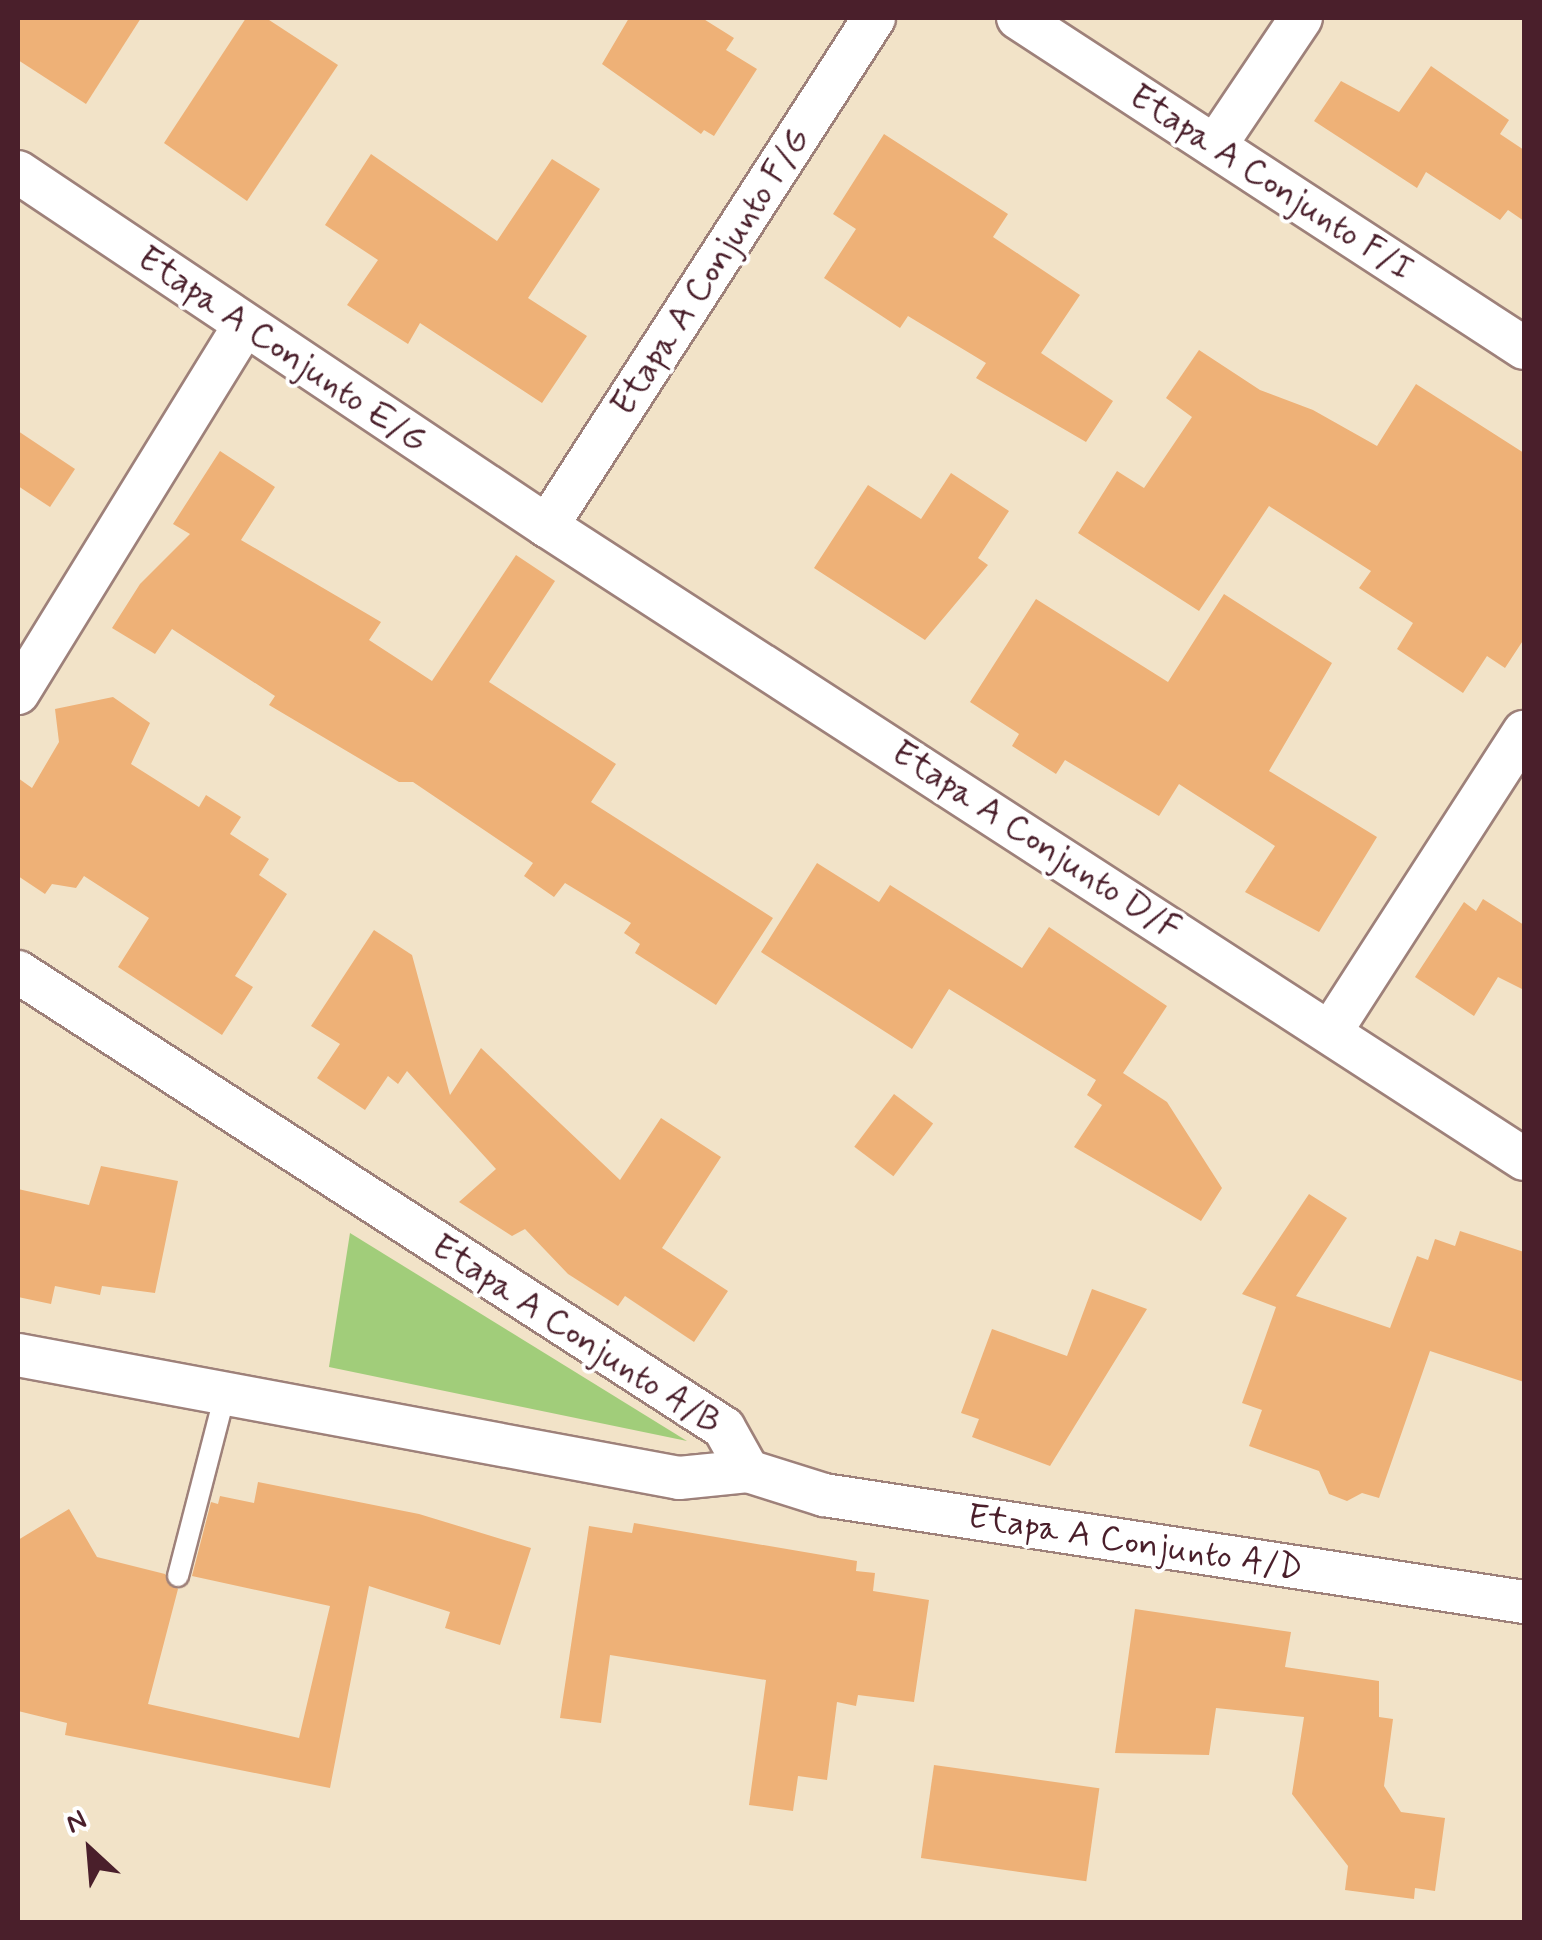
<!DOCTYPE html>
<html>
<head>
<meta charset="utf-8">
<style>
	body { margin:0 }
	#map { position:relative; width:1542px; height:1940px; overflow:hidden; background:#f2e3c8; font-family:Mynerve,sans-serif }
	div>[style] { position:absolute }
	.green>* { inset:0; background:#a1cd7a }
	.building>* { inset:0; background:#eeb177; transform-origin:0 0 }
	.roads { filter:drop-shadow(2px 0 #9e817a) drop-shadow(-2px 0 #9e817a) drop-shadow(0 2px #9e817a) drop-shadow(0 -2px #9e817a) }
	.lane>* { height:20px; margin:-10px; padding:0 10px; transform-origin:10px; border-radius:10px; background:#fff }
	.street>* { height:42px; margin:-21px; padding:0 21px; transform-origin:21px; border-radius:21px; background:#fff }
	span { translate:-50% -50%; white-space:nowrap; text-align:center; line-height:1.15; -webkit-text-stroke:8px #fff; paint-order:stroke }
	.street-label { font-size:35px; color:#4a1f2b }
	.frame { position:absolute; inset:0; border:20px solid #4a1f2b; pointer-events:none }
	.north { position:absolute; left:40px; top:1800px; width:100px; height:100px; -webkit-text-stroke:8px #fff; paint-order:stroke; rotate:334deg; font-size:28px; font-weight:700; line-height:40px; text-align:center; color:#4a1f2b }
	.north::after { content:''; display:block; margin:auto; width:35px; height:45px; background:#4a1f2b; clip-path:polygon(50% 0,100% 100%,50% 72%,0 100%) }
</style>
</head>
<body>
<div id="map">
	<div class="green">
		<div style="clip-path:polygon(350px 1233px,687px 1441px,329px 1367px)"></div>
	</div>
	<div class="building">
		<div style="clip-path:polygon(18px 18px,141px 18px,86px 104px,18px 60px)"></div>
		<div style="clip-path:polygon(246px 18px,266px 18px,338px 65px,247px 201px,164px 143px)"></div>
		<div style="clip-path:polygon(629px 18px,702px 18px,734px 38px,726px 50px,757px 69px,714px 136px,704px 130px,701px 134px,602px 64px)"></div>
		<div style="clip-path:polygon(1431px 66px,1509px 120px,1500px 134px,1524px 150px,1524px 221px,1508px 210px,1500px 220px,1426px 172px,1417px 188px,1314px 121px,1341px 81px,1399px 112px)"></div>
		<div style="clip-path:polygon(884px 134px,1008px 214px,993px 237px,1080px 295px,1041px 353px,1113px 401px,1086px 442px,976px 378px,986px 363px,908px 316px,900px 328px,824px 278px,856px 229px,833px 214px)"></div>
		<div style="clip-path:polygon(371px 154px,497px 241px,552px 159px,600px 189px,528px 298px,587px 336px,542px 403px,420px 323px,408px 344px,347px 305px,378px 260px,325px 225px)"></div>
		<div style="clip-path:polygon(1199px 350px,1260px 390px,1313px 410px,1377px 446px,1416px 384px,1524px 453px,1524px 639px,1505px 668px,1487px 656px,1463px 693px,1397px 649px,1413px 623px,1359px 588px,1371px 571px,1269px 506px,1199px 611px,1078px 533px,1117px 471px,1144px 488px,1192px 417px,1166px 398px)"></div>
		<div style="clip-path:polygon(18px 431px,75px 469px,50px 507px,18px 486px)"></div>
		<div style="clip-path:polygon(220px 451px,275px 487px,241px 540px,381px 622px,369px 640px,432px 681px,516px 555px,555px 581px,489px 682px,616px 764px,591px 802px,773px 918px,716px 1005px,635px 953px,640px 944px,624px 933px,631px 923px,565px 883px,554px 897px,524px 876px,533px 863px,413px 782px,399px 782px,269px 705px,275px 696px,172px 629px,155px 654px,112px 628px,140px 584px,190px 534px,173px 524px)"></div>
		<div style="clip-path:polygon(951px 473px,1009px 511px,978px 558px,988px 565px,925px 640px,814px 568px,868px 485px,921px 519px)"></div>
		<div style="clip-path:polygon(1224px 594px,1332px 663px,1269px 771px,1377px 837px,1319px 932px,1245px 892px,1275px 846px,1179px 784px,1159px 816px,1065px 760px,1056px 774px,1012px 746px,1019px 734px,970px 702px,1036px 599px,1168px 682px)"></div>
		<div style="clip-path:polygon(113px 697px,150px 723px,131px 764px,199px 807px,206px 795px,241px 817px,230px 834px,269px 859px,259px 875px,287px 894px,235px 976px,253px 987px,222px 1035px,118px 967px,149px 918px,84px 876px,76px 888px,52px 884px,45px 894px,18px 876px,18px 778px,32px 788px,59px 742px,55px 709px)"></div>
		<div style="clip-path:polygon(817px 863px,879px 902px,890px 885px,1022px 968px,1049px 927px,1167px 1006px,1123px 1073px,1167px 1102px,1222px 1188px,1201px 1221px,1074px 1147px,1102px 1105px,1087px 1095px,1096px 1080px,949px 989px,912px 1049px,761px 952px)"></div>
		<div style="clip-path:polygon(1483px 899px,1524px 925px,1524px 990px,1498px 977px,1474px 1016px,1415px 977px,1464px 902px,1476px 911px)"></div>
		<div style="clip-path:polygon(374px 930px,412px 955px,450px 1095px,481px 1048px,620px 1180px,661px 1118px,721px 1157px,662px 1248px,728px 1291px,694px 1342px,625px 1296px,618px 1306px,568px 1274px,525px 1229px,512px 1236px,459px 1202px,496px 1169px,407px 1071px,398px 1084px,388px 1076px,365px 1110px,317px 1078px,340px 1044px,311px 1026px)"></div>
		<div style="left:894px;top:1094px;width:49px;height:66px;rotate:37deg"></div>
		<div style="clip-path:polygon(101px 1166px,178px 1181px,155px 1293px,102px 1286px,100px 1295px,55px 1286px,51px 1304px,18px 1297px,18px 1189px,89px 1205px)"></div>
		<div style="clip-path:polygon(1309px 1194px,1347px 1218px,1296px 1296px,1390px 1328px,1417px 1256px,1428px 1260px,1435px 1239px,1455px 1246px,1460px 1231px,1524px 1252px,1524px 1382px,1430px 1351px,1379px 1498px,1362px 1493px,1347px 1501px,1329px 1494px,1319px 1471px,1249px 1446px,1262px 1410px,1242px 1403px,1276px 1307px,1242px 1294px)"></div>
		<div style="clip-path:polygon(1092px 1289px,1147px 1309px,1050px 1466px,972px 1437px,979px 1419px,961px 1413px,992px 1329px,1067px 1356px)"></div>
		<div style="clip-path:polygon(258px 1482px,419px 1514px,531px 1548px,500px 1645px,445px 1628px,450px 1612px,369px 1586px,330px 1788px,65px 1735px,67px 1723px,18px 1711px,18px 1540px,69px 1509px,97px 1557px,165px 1574px,178px 1589px,148px 1704px,299px 1738px,330px 1606px,192px 1576px,211px 1502px,218px 1504px,220px 1496px,254px 1503px)"></div>
		<div style="clip-path:polygon(634px 1523px,857px 1561px,856px 1571px,875px 1573px,873px 1591px,929px 1600px,914px 1702px,858px 1695px,856px 1706px,837px 1702px,827px 1780px,798px 1776px,793px 1811px,749px 1805px,766px 1680px,610px 1655px,601px 1723px,560px 1718px,589px 1526px,632px 1533px)"></div>
		<div style="clip-path:polygon(1135px 1609px,1291px 1632px,1285px 1667px,1379px 1681px,1379px 1717px,1393px 1719px,1384px 1786px,1401px 1812px,1445px 1818px,1435px 1891px,1415px 1888px,1414px 1899px,1345px 1890px,1348px 1866px,1292px 1794px,1304px 1717px,1216px 1708px,1209px 1755px,1115px 1753px)"></div>
		<div style="left:934px;top:1765px;width:167px;height:94px;rotate:8deg"></div>
	</div>
	<div class="roads">
		<div class="lane">
			<div style="left:178px;top:1576px;width:191px;rotate:-75.5deg"></div>
		</div>
		<div class="street">
			<div style="left:1018px;top:18px;width:604px;rotate:33.11deg"></div>
			<div style="left:1215px;top:146px;width:154px;rotate:-56.1deg"></div>
			<div style="left:18px;top:172px;width:637px;rotate:33.79deg"></div>
			<div style="left:547px;top:526px;width:1164px;rotate:32.94deg"></div>
			<div style="left:547px;top:526px;width:604px;rotate:-57.23deg"></div>
			<div style="left:18px;top:693px;width:431px;rotate:-58.4deg"></div>
			<div style="left:18px;top:972px;width:840px;rotate:32.86deg"></div>
			<div style="left:724px;top:1428px;width:49px;rotate:60.8deg"></div>
			<div style="left:1331px;top:1031px;width:356px;rotate:-57.2deg"></div>
			<div style="left:18px;top:1355px;width:672px;rotate:10.54deg"></div>
			<div style="left:679px;top:1478px;width:69px;rotate:-5.8deg"></div>
			<div style="left:748px;top:1471px;width:80px;rotate:17.5deg"></div>
			<div style="left:824px;top:1495px;width:708px;rotate:8.69deg"></div>
		</div>
	</div>
	<div class="street-label">
		<span style="left:1271px;top:183px;rotate:33deg">Etapa A Conjunto F/I</span>
		<span style="left:711px;top:272px;rotate:-57deg">Etapa A Conjunto F/G</span>
		<span style="left:282px;top:350px;rotate:34deg">Etapa A Conjunto E/G</span>
		<span style="left:1036px;top:841px;rotate:33deg">Etapa A Conjunto D/F</span>
		<span style="left:576px;top:1335px;rotate:33deg">Etapa A Conjunto A/B</span>
		<span style="left:1135px;top:1543px;rotate:9deg">Etapa A Conjunto A/D</span>
	</div>
	<div class="frame"></div>
	<div class="north">N</div>
</div>
</body>
</html>
